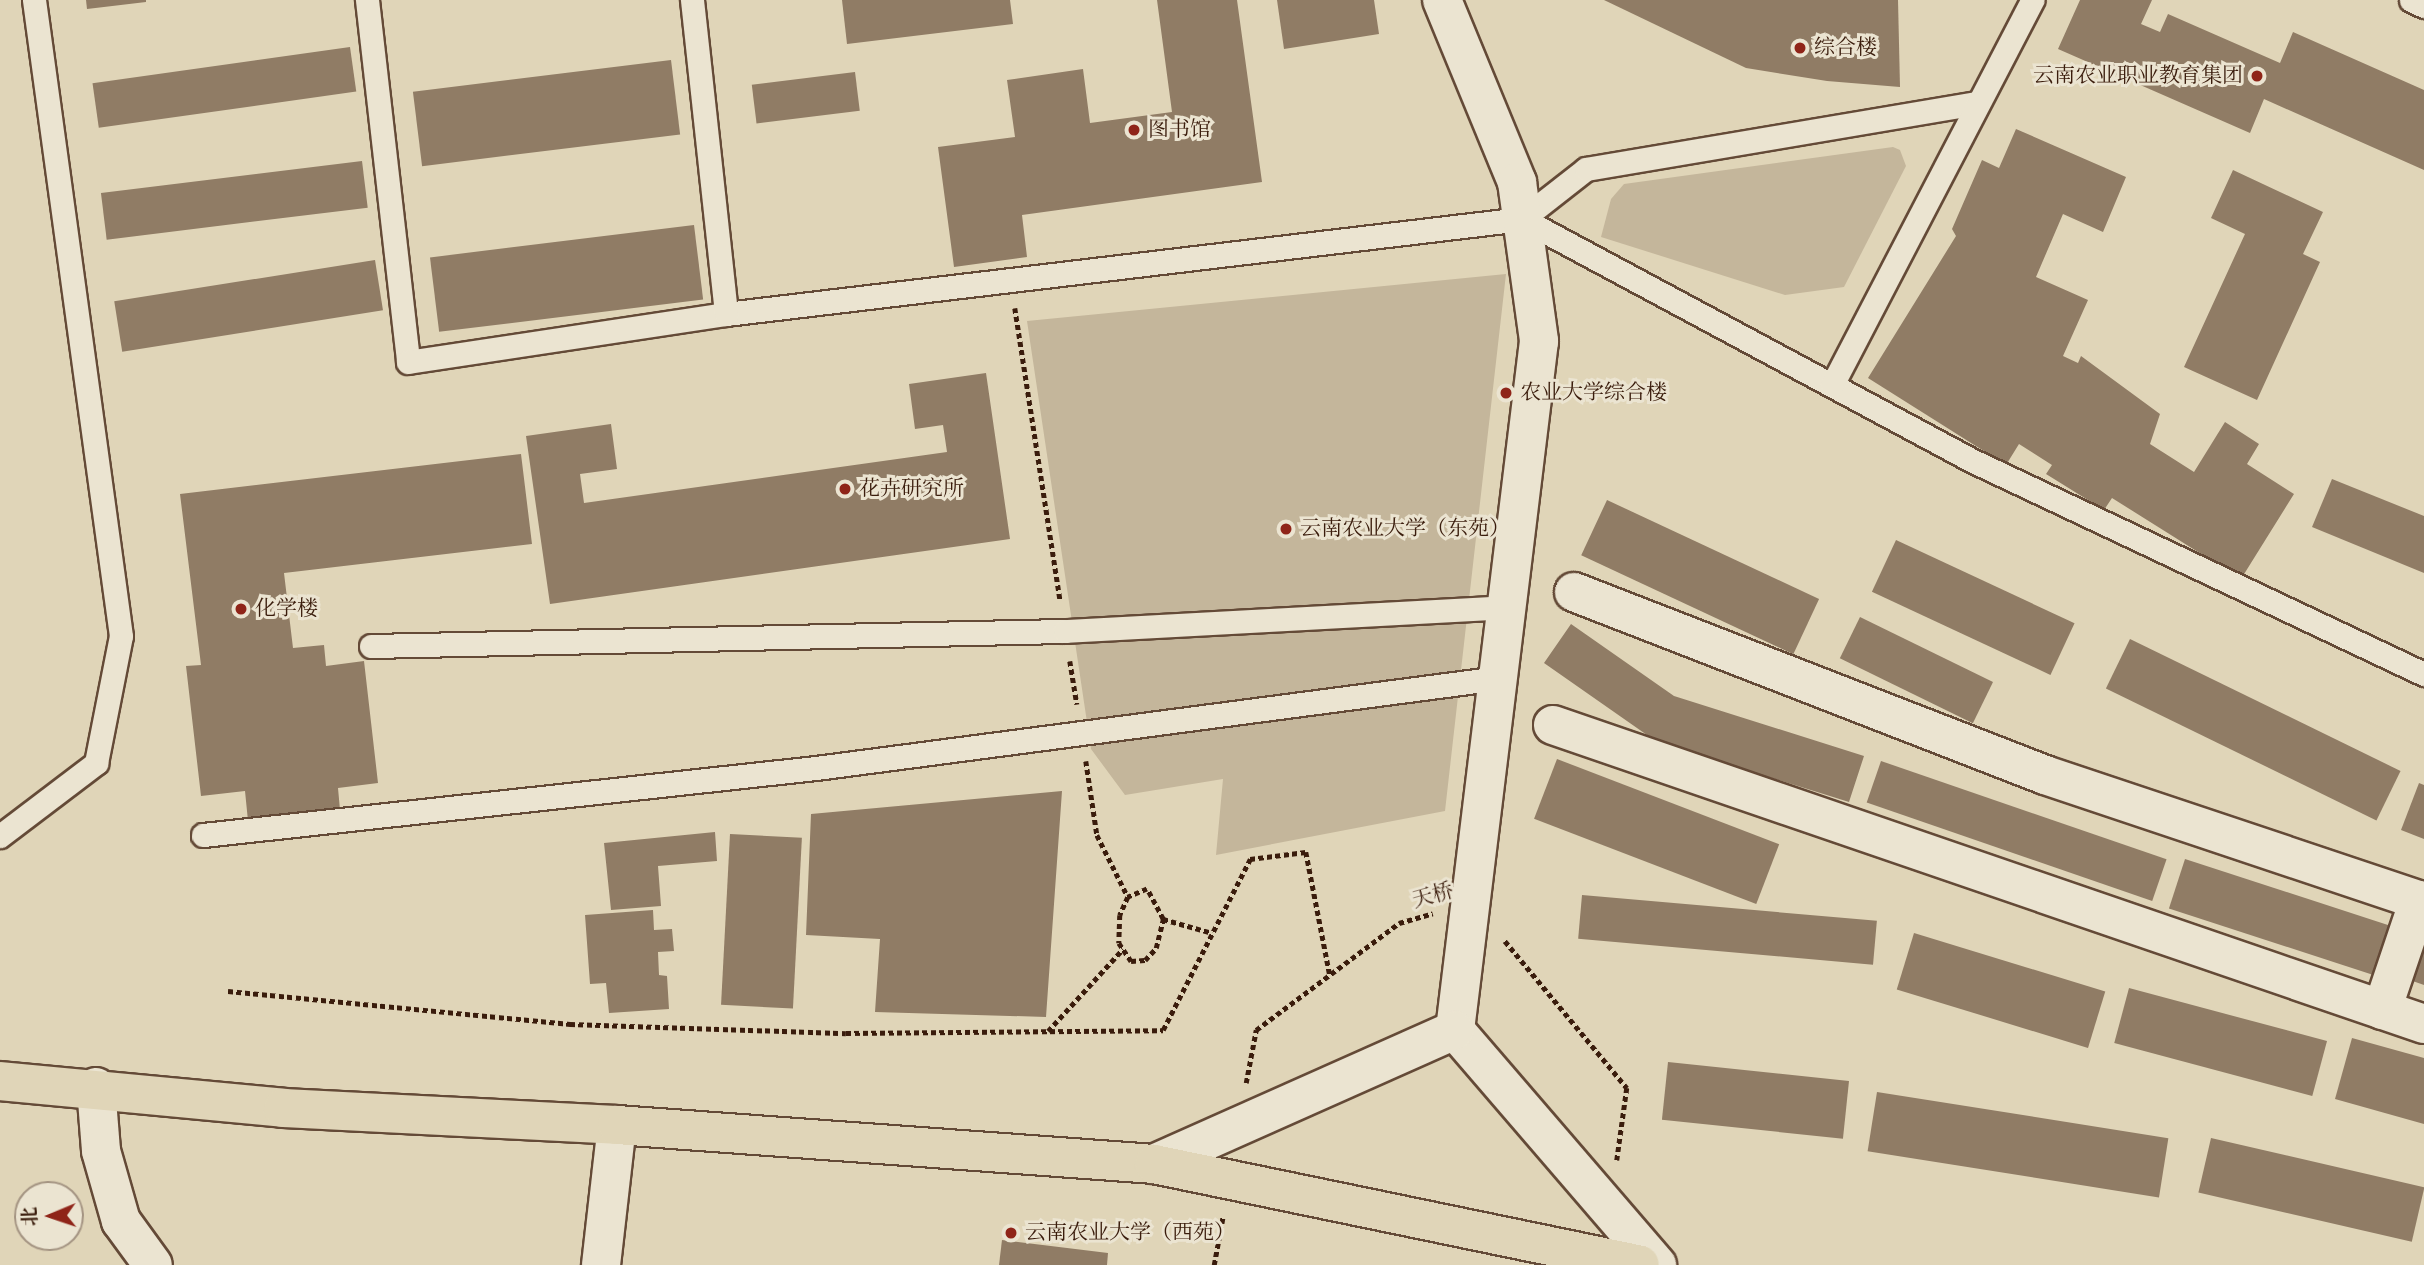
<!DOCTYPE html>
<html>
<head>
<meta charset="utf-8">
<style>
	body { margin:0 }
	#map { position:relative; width:2424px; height:1265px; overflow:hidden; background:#e0d5b8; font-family:"IM FELL Double Pica","Noto Serif SC",serif }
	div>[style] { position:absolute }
	.green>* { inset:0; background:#c4b69b }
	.building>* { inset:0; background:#907c65; transform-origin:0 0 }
	.path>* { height:4.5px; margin-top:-2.25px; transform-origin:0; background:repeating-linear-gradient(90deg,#3a1c0c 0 5px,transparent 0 8.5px) }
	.roads { filter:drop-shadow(2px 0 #644a37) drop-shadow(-2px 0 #644a37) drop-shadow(0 2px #644a37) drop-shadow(0 -2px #644a37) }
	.lane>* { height:23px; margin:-11.5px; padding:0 11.5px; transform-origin:11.5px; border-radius:11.5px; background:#ebe4d1 }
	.street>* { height:38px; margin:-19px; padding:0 19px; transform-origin:19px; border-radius:19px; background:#ebe4d1 }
	.secondary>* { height:38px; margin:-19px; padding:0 19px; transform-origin:19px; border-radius:19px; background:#ebe4d1 }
	.primary>* { height:38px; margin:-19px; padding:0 19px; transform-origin:19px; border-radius:19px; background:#e0d5b8 }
	.dots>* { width:19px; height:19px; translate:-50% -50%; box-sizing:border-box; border:4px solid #ebe4d1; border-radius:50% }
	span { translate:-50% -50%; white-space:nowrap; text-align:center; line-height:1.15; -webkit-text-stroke:6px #ebe4d1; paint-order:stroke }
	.poi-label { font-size:21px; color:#3a1c0c }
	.left { translate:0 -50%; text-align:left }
	.right { translate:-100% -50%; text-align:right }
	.street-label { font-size:21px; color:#3a1c0c }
	.north { position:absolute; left:14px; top:1181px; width:70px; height:70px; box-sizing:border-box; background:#ebe4d1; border:2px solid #a49482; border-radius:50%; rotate:268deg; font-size:19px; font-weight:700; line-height:28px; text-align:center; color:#3a1c0c }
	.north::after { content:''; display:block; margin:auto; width:24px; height:32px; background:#8f2418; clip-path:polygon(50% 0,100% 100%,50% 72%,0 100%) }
</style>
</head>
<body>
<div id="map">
	<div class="green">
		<div style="clip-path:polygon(1893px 147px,1900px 150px,1906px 166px,1844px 287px,1785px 295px,1601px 237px,1611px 199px,1624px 184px)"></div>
		<div style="clip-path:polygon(1506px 274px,1445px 811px,1216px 855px,1223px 779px,1125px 795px,1091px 749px,1027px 321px)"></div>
	</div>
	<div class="building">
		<div style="clip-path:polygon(86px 0,146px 0,146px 2px,87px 9px)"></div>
		<div style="clip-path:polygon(842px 0,1010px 0,1013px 24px,847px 44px)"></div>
		<div style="clip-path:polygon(1157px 0,1237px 0,1262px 182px,1022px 215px,1027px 257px,954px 267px,938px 147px,1015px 137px,1007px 80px,1083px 69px,1090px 123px,1172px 112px)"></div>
		<div style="clip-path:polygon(1277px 0,1374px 0,1379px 34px,1284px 49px)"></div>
		<div style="clip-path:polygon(1604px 0,1898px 0,1900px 87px,1827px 81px,1746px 68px)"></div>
		<div style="clip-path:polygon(2080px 0,2152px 0,2141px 24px,2160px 32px,2168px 14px,2280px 63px,2293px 32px,2424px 90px,2424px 170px,2264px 99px,2250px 133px,2058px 49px)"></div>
		<div style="left:350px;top:47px;width:45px;height:260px;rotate:82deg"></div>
		<div style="left:671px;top:60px;width:75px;height:260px;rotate:83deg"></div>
		<div style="left:855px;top:72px;width:39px;height:104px;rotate:83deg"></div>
		<div style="clip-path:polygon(2016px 129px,2126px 177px,2103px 232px,2063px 214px,2036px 277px,2088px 300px,2063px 356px,2078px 363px,2081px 356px,2160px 414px,2150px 444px,2194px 472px,2225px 422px,2259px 444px,2247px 464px,2294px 494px,2241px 579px,2112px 498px,2104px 510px,2046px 474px,2052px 465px,2019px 444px,2006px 465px,1868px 378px,1956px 236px,1952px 229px,1982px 160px,1999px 168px)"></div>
		<div style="left:362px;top:161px;width:47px;height:263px;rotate:83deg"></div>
		<div style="clip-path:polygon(2233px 170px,2323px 212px,2303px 254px,2320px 262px,2257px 400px,2184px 367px,2245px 234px,2211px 218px)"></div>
		<div style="left:694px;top:225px;width:75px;height:266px;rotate:83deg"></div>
		<div style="left:375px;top:260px;width:51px;height:264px;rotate:81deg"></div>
		<div style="clip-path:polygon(986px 373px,1010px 539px,550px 604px,526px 436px,611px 424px,617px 469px,580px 474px,584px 503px,947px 452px,943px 425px,915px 429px,909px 384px)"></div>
		<div style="clip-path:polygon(521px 454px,532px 544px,284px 573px,293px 648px,324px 645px,326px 666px,364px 661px,378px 783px,338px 788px,340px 810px,248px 821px,245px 791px,201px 796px,186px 666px,201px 665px,180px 494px)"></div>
		<div style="clip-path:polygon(2332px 479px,2424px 516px,2424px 573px,2312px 527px)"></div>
		<div style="left:1607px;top:500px;width:234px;height:61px;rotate:25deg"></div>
		<div style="left:1896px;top:540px;width:197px;height:57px;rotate:25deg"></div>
		<div style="left:1860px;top:617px;width:148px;height:46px;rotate:26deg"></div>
		<div style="clip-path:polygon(1571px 624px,1674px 696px,1864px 756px,1849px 802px,1657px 742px,1544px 663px)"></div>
		<div style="left:2130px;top:639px;width:301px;height:55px;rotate:26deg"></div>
		<div style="left:1557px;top:759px;width:238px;height:64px;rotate:21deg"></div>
		<div style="left:1881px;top:761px;width:302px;height:44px;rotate:19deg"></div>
		<div style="clip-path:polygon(2419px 783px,2424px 785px,2424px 839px,2401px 830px)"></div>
		<div style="clip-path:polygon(1062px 791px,1046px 1017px,875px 1012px,880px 939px,806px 935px,811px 814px)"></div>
		<div style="clip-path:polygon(715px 832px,717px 861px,658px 866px,661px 906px,611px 910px,604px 843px)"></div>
		<div style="left:730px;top:834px;width:72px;height:171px;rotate:3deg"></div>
		<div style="left:2185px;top:859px;width:219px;height:52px;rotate:18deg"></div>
		<div style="left:1582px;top:895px;width:296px;height:44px;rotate:5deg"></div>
		<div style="clip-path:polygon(653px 910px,654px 930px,672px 929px,674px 951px,658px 952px,659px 975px,667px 976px,669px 1009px,609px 1013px,606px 983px,590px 984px,585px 915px)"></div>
		<div style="left:1914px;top:933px;width:200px;height:59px;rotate:17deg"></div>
		<div style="clip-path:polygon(2424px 937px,2424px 985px,2407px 979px)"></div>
		<div style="left:2129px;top:988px;width:205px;height:57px;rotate:15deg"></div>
		<div style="clip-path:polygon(2352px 1038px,2424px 1058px,2424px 1124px,2335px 1099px)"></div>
		<div style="left:1668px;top:1062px;width:182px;height:58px;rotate:6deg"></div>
		<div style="left:1877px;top:1092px;width:295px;height:60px;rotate:9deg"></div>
		<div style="left:2211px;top:1138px;width:219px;height:56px;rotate:13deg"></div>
		<div style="clip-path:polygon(1002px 1240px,1108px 1253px,1107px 1265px,999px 1265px)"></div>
	</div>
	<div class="path">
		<div style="left:1015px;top:308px;width:295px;rotate:81.2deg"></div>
		<div style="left:1070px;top:661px;width:44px;rotate:80.8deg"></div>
		<div style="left:1086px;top:761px;width:75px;rotate:81.5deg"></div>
		<div style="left:1097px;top:835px;width:69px;rotate:63.4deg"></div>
		<div style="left:1128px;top:897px;width:20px;rotate:114deg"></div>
		<div style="left:1120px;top:915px;width:28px;rotate:92deg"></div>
		<div style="left:1119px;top:943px;width:22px;rotate:56deg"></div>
		<div style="left:1131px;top:961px;width:14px;rotate:-4deg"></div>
		<div style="left:1145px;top:960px;width:16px;rotate:-47deg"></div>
		<div style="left:1156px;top:948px;width:30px;rotate:-76deg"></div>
		<div style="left:1163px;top:919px;width:34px;rotate:-118deg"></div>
		<div style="left:1147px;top:889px;width:21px;rotate:157deg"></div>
		<div style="left:1163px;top:919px;width:51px;rotate:15.9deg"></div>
		<div style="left:1505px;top:941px;width:191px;rotate:50.3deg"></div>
		<div style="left:1627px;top:1088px;width:73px;rotate:97.9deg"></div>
		<div style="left:228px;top:991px;width:344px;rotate:5.5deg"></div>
		<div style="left:570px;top:1024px;width:276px;rotate:1.9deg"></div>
		<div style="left:846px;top:1033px;width:317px;rotate:-0.5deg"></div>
		<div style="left:1163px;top:1030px;width:192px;rotate:-63deg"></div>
		<div style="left:1250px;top:859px;width:56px;rotate:-7.1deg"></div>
		<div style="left:1306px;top:852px;width:125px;rotate:79deg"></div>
		<div style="left:1048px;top:1031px;width:111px;rotate:-47.6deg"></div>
		<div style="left:1246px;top:1083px;width:54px;rotate:-79.3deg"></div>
		<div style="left:1256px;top:1030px;width:179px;rotate:-36.8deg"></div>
		<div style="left:1399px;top:923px;width:35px;rotate:-16deg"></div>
		<div style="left:1214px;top:1265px;width:50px;rotate:-79.6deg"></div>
	</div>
	<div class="roads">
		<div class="lane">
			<div style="left:367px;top:0;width:364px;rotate:83.5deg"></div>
			<div style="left:408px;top:362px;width:322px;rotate:-8.6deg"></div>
			<div style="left:726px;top:314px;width:802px;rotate:-6.81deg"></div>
			<div style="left:1522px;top:219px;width:81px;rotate:-38deg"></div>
			<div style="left:1586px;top:169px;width:396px;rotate:-9.6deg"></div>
			<div style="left:692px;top:0;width:316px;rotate:83.8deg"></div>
			<div style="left:2411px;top:0;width:14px;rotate:25deg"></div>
			<div style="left:1522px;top:219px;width:510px;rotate:28.22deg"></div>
			<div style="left:1971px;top:460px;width:501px;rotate:25.29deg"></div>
			<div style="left:1832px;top:385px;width:434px;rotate:-62.5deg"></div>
			<div style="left:371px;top:646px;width:694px;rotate:-1.24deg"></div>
			<div style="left:1065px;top:631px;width:443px;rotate:-3.1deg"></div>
			<div style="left:203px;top:835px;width:617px;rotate:-6.24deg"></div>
			<div style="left:816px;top:768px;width:689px;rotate:-7.51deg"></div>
			<div style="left:0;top:836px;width:121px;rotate:-37.2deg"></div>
			<div style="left:96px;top:763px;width:129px;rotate:-78.9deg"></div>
			<div style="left:121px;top:636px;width:642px;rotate:-97.79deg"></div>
		</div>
		<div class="street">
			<div style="left:1574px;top:592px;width:505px;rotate:21.23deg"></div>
			<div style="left:2045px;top:775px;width:400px;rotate:18.5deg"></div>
			<div style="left:1553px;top:725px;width:921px;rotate:18.95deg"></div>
			<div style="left:2382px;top:1010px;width:116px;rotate:-71.4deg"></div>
			<div style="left:96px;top:1087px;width:64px;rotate:85.5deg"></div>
			<div style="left:101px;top:1151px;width:73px;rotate:74.1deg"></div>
			<div style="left:121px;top:1221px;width:54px;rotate:54deg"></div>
			<div style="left:601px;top:1265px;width:141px;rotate:-83.5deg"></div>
		</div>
		<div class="secondary">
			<div style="left:1442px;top:0;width:197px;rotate:67.6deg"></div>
			<div style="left:1517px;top:182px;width:161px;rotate:82.1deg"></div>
			<div style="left:1539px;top:341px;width:694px;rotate:96.95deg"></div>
			<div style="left:1455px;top:1030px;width:310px;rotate:49.3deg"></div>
			<div style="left:1154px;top:1164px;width:329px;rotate:-24deg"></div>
		</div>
		<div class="primary">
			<div style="left:0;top:1081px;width:284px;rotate:5.4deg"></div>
			<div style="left:283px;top:1108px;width:334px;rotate:2.9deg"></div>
			<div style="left:617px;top:1125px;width:538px;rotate:4.15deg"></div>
			<div style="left:1154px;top:1164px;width:496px;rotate:11.7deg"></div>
		</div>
	</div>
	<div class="dots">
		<div style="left:1800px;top:48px;background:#8f2418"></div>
		<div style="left:2257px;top:76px;background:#8f2418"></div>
		<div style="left:1134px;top:130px;background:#8f2418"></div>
		<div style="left:1506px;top:393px;background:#8f2418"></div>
		<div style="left:845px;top:489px;background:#8f2418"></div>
		<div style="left:1286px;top:529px;background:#8f2418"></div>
		<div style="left:241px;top:609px;background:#8f2418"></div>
		<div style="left:1011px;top:1233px;background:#8f2418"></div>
	</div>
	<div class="poi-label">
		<span class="left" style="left:1814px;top:48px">综合楼</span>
		<span class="right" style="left:2243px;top:76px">云南农业职业教育集团</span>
		<span class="left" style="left:1148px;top:130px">图书馆</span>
		<span class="left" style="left:1520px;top:393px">农业大学综合楼</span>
		<span class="left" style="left:859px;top:489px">花卉研究所</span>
		<span class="left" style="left:1300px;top:529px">云南农业大学（东苑）</span>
		<span class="left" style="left:255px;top:609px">化学楼</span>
		<span class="left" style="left:1025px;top:1233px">云南农业大学（西苑）</span>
	</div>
	<div class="street-label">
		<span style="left:1433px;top:896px;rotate:-16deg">天桥</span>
	</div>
	<div class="north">北</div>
</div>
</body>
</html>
